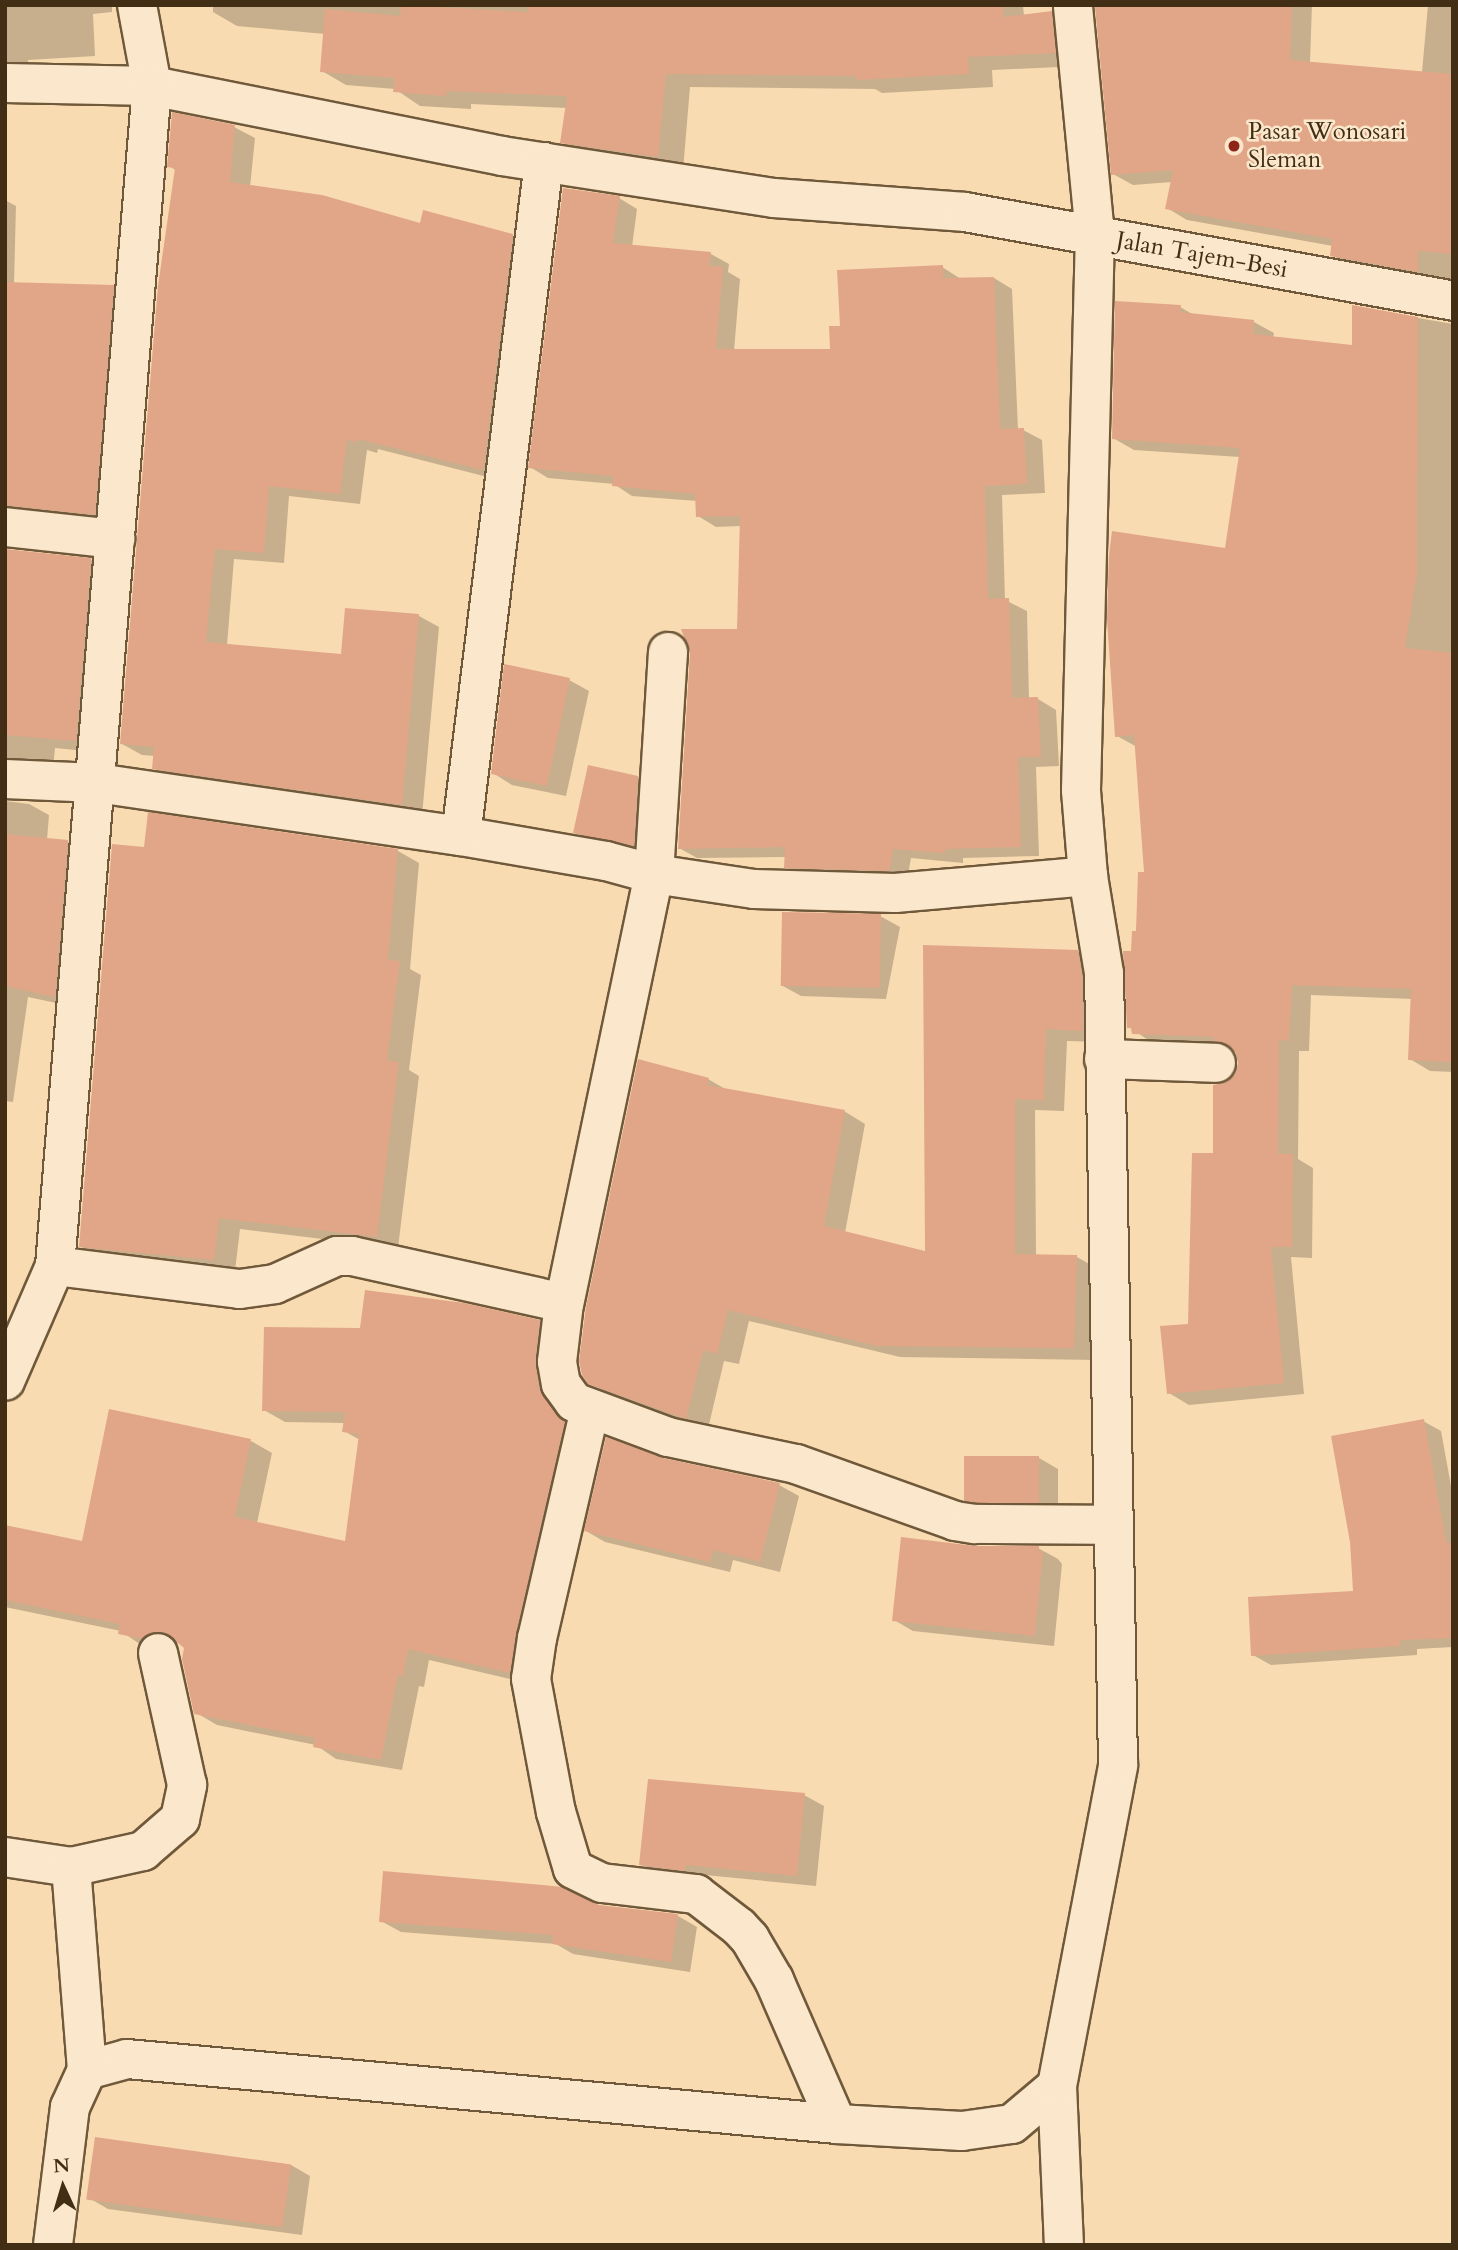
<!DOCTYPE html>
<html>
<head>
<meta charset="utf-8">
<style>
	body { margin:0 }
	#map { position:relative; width:1458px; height:2250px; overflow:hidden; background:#f9dbb1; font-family:Cardo,serif }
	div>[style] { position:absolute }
	.shadow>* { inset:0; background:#0003 }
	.building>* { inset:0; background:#e1a687; transform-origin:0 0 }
	.roads { filter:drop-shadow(2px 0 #70593b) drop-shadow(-2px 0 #70593b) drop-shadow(0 2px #70593b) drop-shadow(0 -2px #70593b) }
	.minor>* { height:38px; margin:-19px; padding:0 19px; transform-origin:19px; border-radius:19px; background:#fbe8cc }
	.dots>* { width:19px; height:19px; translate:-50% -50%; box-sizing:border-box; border:4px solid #fbe8cc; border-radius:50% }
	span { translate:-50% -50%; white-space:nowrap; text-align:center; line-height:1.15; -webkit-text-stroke:5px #fbe8cc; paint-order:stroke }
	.poi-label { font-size:24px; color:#422e14 }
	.left { translate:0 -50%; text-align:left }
	.street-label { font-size:24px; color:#422e14 }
	.frame { position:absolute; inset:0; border:7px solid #422e14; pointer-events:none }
	.north { position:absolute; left:28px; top:2152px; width:70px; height:70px; -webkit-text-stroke:5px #fbe8cc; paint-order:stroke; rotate:356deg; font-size:19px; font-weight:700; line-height:28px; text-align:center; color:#422e14 }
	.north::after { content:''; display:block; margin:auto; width:24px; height:32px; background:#422e14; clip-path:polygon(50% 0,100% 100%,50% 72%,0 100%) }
</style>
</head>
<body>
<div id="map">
	<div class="shadow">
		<div style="clip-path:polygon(5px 5px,112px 5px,112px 12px,93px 14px,95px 56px,28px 60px,28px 72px,5px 79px)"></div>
		<div style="clip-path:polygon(213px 5px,1023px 5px,1024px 16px,1051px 13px,1076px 27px,1080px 66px,992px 70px,993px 87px,882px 93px,875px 89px,690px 87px,683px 170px,586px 156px,562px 142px,567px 108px,471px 104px,471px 109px,420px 106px,395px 89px,346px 85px,322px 71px,325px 34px,237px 26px,213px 12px)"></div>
		<div style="clip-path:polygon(1124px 5px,1312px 5px,1310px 63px,1422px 72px,1428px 5px,1453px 5px,1453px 285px,1352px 267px,1332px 255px,1333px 246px,1187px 220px,1167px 208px,1172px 182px,1133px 185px,1113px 174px)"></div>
		<div style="clip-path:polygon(234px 127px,255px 138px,250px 187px,421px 225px,512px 236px,533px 247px,503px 481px,378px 449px,377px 453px,367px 450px,360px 504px,289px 496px,284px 563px,234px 559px,227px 645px,342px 656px,419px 616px,439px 627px,422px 816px,174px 780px,154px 768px,155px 756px,142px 755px,122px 744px,177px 171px,169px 166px)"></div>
		<div style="clip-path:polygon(619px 198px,637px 209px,632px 247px,711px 254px,729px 264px,728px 272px,740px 279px,734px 351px,831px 351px,842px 327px,942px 267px,961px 279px,994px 278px,1012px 289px,1018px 430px,1023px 430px,1042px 440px,1045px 493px,1002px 495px,1005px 600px,1027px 611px,1029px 699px,1038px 699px,1056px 710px,1059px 766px,1036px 767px,1039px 856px,963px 858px,963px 863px,911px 858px,907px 880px,804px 878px,786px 867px,786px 857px,697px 858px,679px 848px,739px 630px,741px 526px,716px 527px,698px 516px,697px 501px,632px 496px,614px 484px,548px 478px,530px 467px)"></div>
		<div style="clip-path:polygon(5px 200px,16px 206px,14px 284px,113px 287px,133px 299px,115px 525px,5px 532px)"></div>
		<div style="clip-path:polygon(1180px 307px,1194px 315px,1254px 322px,1274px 333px,1273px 338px,1354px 347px,1354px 307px,1453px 324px,1453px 1072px,1430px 1071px,1410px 1059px,1413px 999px,1311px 995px,1309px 1051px,1299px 1051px,1298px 1159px,1313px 1168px,1312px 1258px,1291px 1257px,1304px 1394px,1189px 1405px,1169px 1393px,1190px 1325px,1228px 1084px,1236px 1075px,1240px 1063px,1237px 1052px,1229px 1048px,1154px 1044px,1129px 1027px,1132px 953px,1146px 873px,1137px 747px,1117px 736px,1227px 550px,1240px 457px,1134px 450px,1113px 438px)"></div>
		<div style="clip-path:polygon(5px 550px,91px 560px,111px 572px,96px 752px,55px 748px,53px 769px,5px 783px)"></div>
		<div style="clip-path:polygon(569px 680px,589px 691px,566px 796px,512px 785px,493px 773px)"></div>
		<div style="clip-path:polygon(638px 777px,657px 788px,653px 856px,595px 843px,575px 832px)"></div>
		<div style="clip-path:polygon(5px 801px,29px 804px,49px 815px,47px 840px,68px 842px,88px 853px,75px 1007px,28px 997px,13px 1102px,5px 1101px)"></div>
		<div style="clip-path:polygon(146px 848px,398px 851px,419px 863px,410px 969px,421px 975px,409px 1070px,419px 1076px,398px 1248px,240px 1229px,235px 1271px,102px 1258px,80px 1246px)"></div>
		<div style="clip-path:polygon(880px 916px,900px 927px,886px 999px,801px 996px,781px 985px)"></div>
		<div style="clip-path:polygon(1077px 951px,1099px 964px,1104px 1042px,1067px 1041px,1064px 1111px,1035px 1110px,1036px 1256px,1077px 1257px,1098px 1269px,1095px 1360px,900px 1357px,749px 1321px,739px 1364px,724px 1361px,708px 1429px,611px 1395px,589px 1382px,708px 1079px,727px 1090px,844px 1111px,865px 1124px,845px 1233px,926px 1253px)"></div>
		<div style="clip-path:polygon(539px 1322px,560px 1334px,577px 1429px,531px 1684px,429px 1660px,424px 1687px,419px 1686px,402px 1770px,336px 1759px,316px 1745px,217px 1725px,195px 1712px,186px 1647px,181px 1643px,175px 1643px,164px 1650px,141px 1645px,121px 1631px,5px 1607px,5px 1526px,83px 1543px,251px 1441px,272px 1453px,257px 1523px,347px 1543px,360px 1440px,344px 1431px,345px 1423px,285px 1422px,264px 1410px,362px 1330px)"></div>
		<div style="clip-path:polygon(1423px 1421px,1441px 1431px,1453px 1497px,1453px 1647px,1417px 1649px,1417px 1655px,1271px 1665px,1253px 1655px,1355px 1593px)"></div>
		<div style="clip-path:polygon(1039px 1458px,1058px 1469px,1058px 1513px,985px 1510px,965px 1499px)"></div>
		<div style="clip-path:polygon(663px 1460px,779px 1485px,799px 1496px,780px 1572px,733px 1560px,730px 1572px,605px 1542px,586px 1531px)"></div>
		<div style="clip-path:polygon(975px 1548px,1038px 1548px,1058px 1559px,1062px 1564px,1054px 1646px,913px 1631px,894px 1620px)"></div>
		<div style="clip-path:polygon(804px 1795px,824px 1806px,816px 1886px,705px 1875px,704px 1881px,660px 1876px,641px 1864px)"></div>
		<div style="clip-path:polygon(599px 1906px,678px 1916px,697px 1927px,690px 1972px,573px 1954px,556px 1944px,401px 1932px,381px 1921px)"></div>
		<div style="clip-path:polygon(97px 2139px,291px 2165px,310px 2176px,302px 2235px,108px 2209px,89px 2198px)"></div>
	</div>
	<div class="building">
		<div style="clip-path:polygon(401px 5px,528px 12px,528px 5px,1003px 5px,1003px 17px,1052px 11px,1056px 53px,968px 57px,969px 74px,856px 80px,856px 76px,666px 74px,658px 157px,560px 143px,567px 96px,447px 91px,446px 96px,393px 92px,395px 78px,320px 72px,325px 9px,400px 16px)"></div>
		<div style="clip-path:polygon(1108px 5px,1292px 5px,1290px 60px,1453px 74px,1453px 254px,1418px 251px,1418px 272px,1330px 256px,1332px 239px,1165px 209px,1173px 170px,1111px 175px,1095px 7px)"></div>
		<div style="clip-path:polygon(172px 112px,235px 125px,230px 182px,322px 195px,420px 223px,423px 210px,513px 234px,483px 470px,358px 439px,357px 442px,347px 440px,340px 494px,269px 486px,264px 553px,215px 549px,206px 642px,341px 654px,345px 608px,419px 614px,402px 805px,152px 769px,154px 747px,120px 744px,158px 286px,175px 168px,167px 167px)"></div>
		<div style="clip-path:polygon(563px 188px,620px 196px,613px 243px,711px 252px,709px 266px,723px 267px,716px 349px,830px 349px,829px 326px,840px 326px,837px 270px,943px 265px,943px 278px,994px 277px,1000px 429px,1024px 428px,1027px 484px,985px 486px,988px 599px,1009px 598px,1012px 698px,1038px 697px,1041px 757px,1018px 757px,1021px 847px,945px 849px,945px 853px,893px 849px,889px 871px,784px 868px,785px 847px,678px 849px,690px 653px,681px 629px,737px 629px,740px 516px,696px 517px,695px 494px,612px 486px,613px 476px,528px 468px)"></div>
		<div style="clip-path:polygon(5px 282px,114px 285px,95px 515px,5px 505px)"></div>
		<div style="clip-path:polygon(1115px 301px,1181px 305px,1180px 312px,1254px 320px,1253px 334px,1352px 345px,1352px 305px,1418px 317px,1417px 573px,1405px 648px,1453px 653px,1453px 1062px,1408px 1060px,1411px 989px,1292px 985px,1289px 1041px,1279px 1040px,1278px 1154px,1293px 1154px,1292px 1247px,1271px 1247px,1284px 1383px,1167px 1394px,1160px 1326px,1188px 1324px,1192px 1153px,1213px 1153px,1213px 1085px,1227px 1082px,1235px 1074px,1238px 1063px,1236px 1053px,1228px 1045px,1214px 1041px,1214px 1037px,1132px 1034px,1131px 1028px,1127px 1028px,1123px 951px,1131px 951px,1132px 931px,1136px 931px,1138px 872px,1144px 872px,1134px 735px,1115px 737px,1107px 619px,1109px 555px,1112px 531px,1225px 548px,1240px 448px,1112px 439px)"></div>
		<div style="clip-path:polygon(5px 549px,91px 558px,76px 741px,5px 735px)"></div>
		<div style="clip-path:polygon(504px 664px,570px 678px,547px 786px,491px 774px)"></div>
		<div style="clip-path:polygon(588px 765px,638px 776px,634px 846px,573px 833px)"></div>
		<div style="clip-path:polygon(148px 812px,398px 849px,388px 960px,400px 961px,387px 1061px,399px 1062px,377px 1237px,219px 1218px,214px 1260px,79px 1247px,112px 844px,144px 847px)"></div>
		<div style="clip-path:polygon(5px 834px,68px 840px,55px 997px,5px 986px)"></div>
		<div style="left:782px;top:912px;width:99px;height:74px;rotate:1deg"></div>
		<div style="clip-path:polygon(923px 945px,1078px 950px,1082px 975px,1083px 1031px,1046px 1029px,1044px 1100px,1015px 1099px,1015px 1254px,1077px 1255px,1074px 1348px,877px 1346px,728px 1310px,717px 1354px,703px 1350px,686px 1419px,588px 1384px,582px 1375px,579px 1361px,586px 1307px,638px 1059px,709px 1078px,707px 1085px,845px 1110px,824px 1226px,925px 1251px)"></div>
		<div style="clip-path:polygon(365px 1290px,464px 1303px,540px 1320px,535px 1360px,539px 1388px,556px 1415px,565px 1421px,516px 1633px,510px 1673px,408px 1649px,403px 1676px,398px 1675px,381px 1760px,313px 1747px,315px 1738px,194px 1714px,182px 1659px,184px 1648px,165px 1632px,153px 1632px,142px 1639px,118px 1634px,120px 1624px,5px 1600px,5px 1525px,82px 1541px,109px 1409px,251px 1439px,235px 1517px,345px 1541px,359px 1434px,342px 1432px,345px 1412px,262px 1411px,264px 1327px,360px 1328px)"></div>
		<div style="clip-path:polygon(1424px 1419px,1446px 1543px,1453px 1542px,1453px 1638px,1400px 1640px,1400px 1646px,1251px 1656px,1248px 1597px,1353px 1591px,1350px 1542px,1331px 1436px)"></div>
		<div style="clip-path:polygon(606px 1437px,663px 1458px,780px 1483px,760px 1562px,713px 1550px,710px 1562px,584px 1531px)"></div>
		<div style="left:1039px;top:1456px;width:47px;height:75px;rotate:90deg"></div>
		<div style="clip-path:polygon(901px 1537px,975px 1546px,1039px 1546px,1039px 1551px,1043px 1551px,1035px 1636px,892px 1621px)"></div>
		<div style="clip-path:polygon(648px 1779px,805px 1793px,797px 1876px,685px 1865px,685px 1871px,639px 1865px)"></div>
		<div style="clip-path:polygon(383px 1871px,543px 1885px,562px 1887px,599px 1905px,678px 1914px,671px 1962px,552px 1944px,553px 1935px,379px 1922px)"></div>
		<div style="left:95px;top:2137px;width:198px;height:63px;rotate:8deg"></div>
	</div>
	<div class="roads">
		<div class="minor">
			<div style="left:137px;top:5px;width:82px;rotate:79.5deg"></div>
			<div style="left:152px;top:86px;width:357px;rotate:11.3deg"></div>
			<div style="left:502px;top:156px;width:275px;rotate:8.8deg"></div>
			<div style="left:774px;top:198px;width:192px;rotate:4.2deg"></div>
			<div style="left:965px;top:212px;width:496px;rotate:10.3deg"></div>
			<div style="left:5px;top:83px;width:147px;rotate:1.2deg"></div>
			<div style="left:152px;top:86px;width:1184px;rotate:94.7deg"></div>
			<div style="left:55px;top:1266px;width:125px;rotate:113.5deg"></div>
			<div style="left:5px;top:527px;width:111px;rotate:6.2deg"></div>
			<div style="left:668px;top:652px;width:222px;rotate:93.6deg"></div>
			<div style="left:654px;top:874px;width:438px;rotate:101.8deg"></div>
			<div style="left:564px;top:1303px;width:59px;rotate:96.8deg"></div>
			<div style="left:557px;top:1362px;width:22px;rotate:80deg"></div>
			<div style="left:561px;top:1384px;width:22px;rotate:54deg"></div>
			<div style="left:574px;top:1402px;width:100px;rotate:20.4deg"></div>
			<div style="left:668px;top:1437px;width:131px;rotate:11.9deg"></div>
			<div style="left:796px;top:1464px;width:169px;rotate:19.7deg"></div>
			<div style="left:955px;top:1521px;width:20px;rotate:9deg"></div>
			<div style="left:975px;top:1524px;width:139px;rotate:0.4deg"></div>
			<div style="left:5px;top:779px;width:92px;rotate:2.5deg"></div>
			<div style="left:97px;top:783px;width:368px;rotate:8.3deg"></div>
			<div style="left:461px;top:836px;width:147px;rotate:9.8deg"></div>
			<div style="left:606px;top:861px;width:50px;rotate:15.2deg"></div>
			<div style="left:654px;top:874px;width:101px;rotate:8.5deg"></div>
			<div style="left:754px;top:889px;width:141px;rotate:1.6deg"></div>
			<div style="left:895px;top:893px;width:194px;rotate:-5deg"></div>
			<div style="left:461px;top:836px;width:679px;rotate:-82.98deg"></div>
			<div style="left:1104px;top:1059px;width:112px;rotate:2deg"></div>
			<div style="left:55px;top:1266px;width:186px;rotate:7.1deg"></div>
			<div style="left:240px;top:1289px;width:35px;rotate:-8deg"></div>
			<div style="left:275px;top:1284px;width:68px;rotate:-24.3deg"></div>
			<div style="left:337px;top:1256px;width:15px"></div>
			<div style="left:352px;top:1256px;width:217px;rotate:12.5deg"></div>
			<div style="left:590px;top:1409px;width:235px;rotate:103deg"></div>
			<div style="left:537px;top:1638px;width:41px;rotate:98.3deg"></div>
			<div style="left:531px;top:1679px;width:135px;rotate:79.4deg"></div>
			<div style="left:556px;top:1812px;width:59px;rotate:73.4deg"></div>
			<div style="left:573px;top:1869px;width:32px;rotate:26deg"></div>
			<div style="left:602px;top:1883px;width:95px;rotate:6.7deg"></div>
			<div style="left:696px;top:1894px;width:54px;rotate:37.5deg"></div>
			<div style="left:739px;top:1927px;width:16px;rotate:47deg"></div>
			<div style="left:750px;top:1939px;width:48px;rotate:59.7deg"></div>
			<div style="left:774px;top:1980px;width:157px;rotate:66.4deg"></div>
			<div style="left:5px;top:1857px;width:67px;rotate:8.6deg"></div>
			<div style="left:87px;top:2070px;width:204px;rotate:-94.5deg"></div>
			<div style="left:71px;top:1867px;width:74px;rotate:-12.5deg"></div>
			<div style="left:143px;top:1851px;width:49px;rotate:-40.9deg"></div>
			<div style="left:180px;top:1819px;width:35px;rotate:-78deg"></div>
			<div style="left:187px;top:1785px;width:135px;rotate:-102.4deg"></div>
			<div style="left:1057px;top:2086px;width:159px;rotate:87.5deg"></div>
			<div style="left:53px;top:2245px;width:139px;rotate:-83deg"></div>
			<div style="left:70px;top:2107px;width:41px;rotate:-65.3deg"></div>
			<div style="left:87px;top:2070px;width:41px;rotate:-15.4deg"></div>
			<div style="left:127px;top:2059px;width:713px;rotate:5.23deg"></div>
			<div style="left:837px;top:2124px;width:125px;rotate:3.2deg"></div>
			<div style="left:962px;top:2131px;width:50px;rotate:-8deg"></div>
			<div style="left:1012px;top:2124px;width:59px;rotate:-40.2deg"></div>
			<div style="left:1057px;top:2086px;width:327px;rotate:-79.2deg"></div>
			<div style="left:1118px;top:1765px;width:792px;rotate:-91.01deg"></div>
			<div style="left:1104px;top:973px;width:98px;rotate:-99.4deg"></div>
			<div style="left:1088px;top:876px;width:86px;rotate:-94.7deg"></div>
			<div style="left:1081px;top:790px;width:555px;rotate:-88.56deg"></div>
			<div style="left:1095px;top:235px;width:231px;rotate:-95.5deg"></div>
		</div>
	</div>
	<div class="dots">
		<div style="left:1234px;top:146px;background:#8f2418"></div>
	</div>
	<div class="poi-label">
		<span class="left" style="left:1248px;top:146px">Pasar Wonosari<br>Sleman</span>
	</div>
	<div class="street-label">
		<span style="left:1202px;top:255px;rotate:10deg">Jalan Tajem-Besi</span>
	</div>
	<div class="frame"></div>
	<div class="north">N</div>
</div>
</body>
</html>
